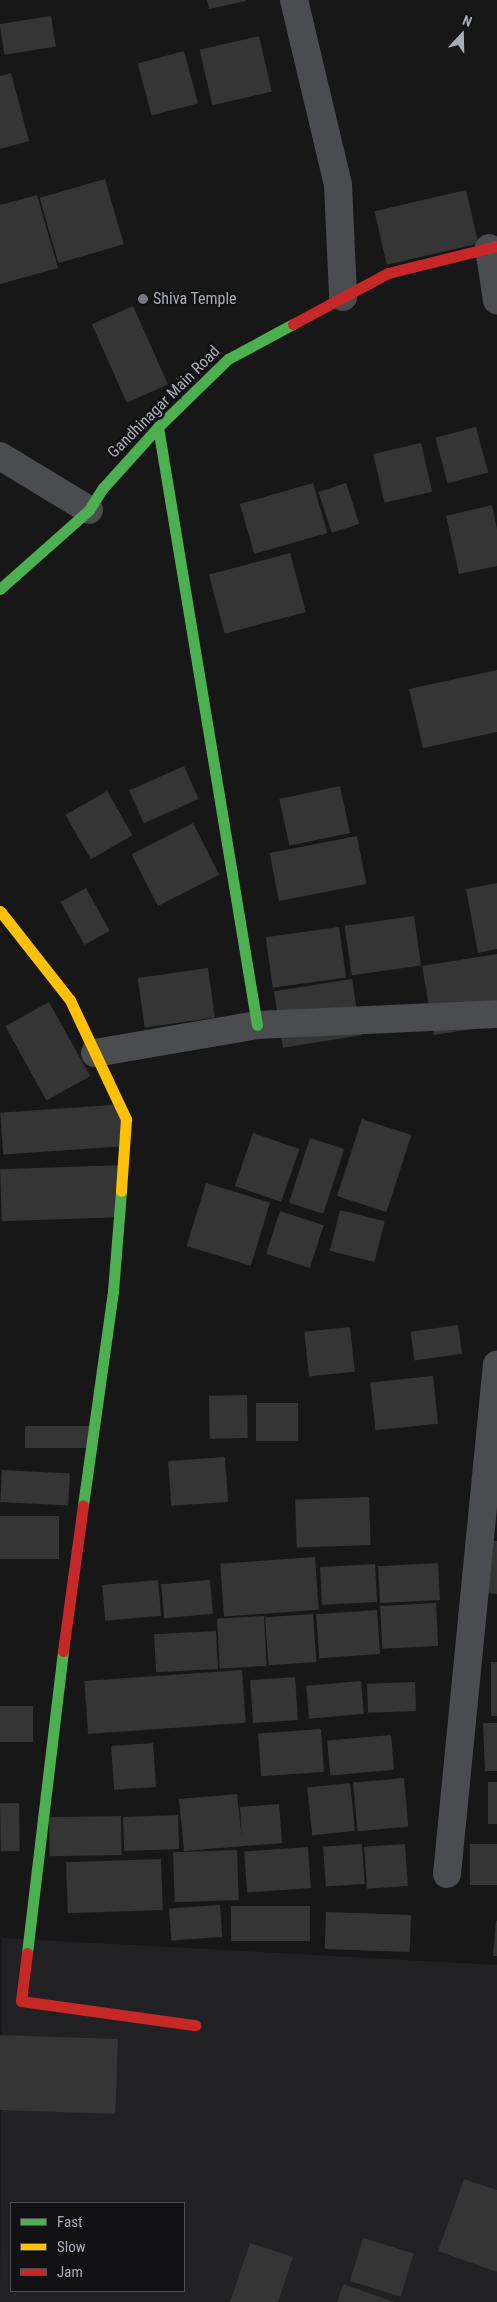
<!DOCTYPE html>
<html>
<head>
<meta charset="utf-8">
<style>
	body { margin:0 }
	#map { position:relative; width:497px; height:2302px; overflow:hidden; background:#171717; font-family:"Roboto Condensed",sans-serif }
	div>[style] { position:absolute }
	.built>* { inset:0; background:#212123 }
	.building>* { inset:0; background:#353536; transform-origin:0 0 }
	.street>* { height:28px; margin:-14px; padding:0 14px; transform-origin:14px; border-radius:14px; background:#4b4c50 }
	.fast>* { height:11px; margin:-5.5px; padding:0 5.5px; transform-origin:5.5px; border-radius:5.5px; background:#4caf50 }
	.slow>* { height:11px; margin:-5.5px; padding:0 5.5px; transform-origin:5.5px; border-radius:5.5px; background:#ffc107 }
	.jam>* { height:11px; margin:-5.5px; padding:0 5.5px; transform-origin:5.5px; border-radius:5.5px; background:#c62828 }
	.dots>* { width:14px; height:14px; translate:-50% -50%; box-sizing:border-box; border:2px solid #111113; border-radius:50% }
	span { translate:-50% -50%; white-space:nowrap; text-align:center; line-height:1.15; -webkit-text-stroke:5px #111113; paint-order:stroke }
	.poi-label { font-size:16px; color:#a8adb8 }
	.left { translate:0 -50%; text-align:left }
	.street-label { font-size:16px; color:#a8adb8 }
	.legend { position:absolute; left:10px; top:2202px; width:175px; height:90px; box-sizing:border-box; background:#111113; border:1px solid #4d4f55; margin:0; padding:6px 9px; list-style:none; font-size:15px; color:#a8adb8 }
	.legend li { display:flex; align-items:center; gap:10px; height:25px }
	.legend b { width:25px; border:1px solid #4d4f55 }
	.north { position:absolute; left:437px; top:10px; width:50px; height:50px; -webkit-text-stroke:4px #111113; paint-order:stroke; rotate:21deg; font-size:14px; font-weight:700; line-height:20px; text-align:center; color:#a8adb8 }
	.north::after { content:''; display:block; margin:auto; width:18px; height:22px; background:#a8adb8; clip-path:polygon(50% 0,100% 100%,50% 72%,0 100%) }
</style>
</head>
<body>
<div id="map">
	<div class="built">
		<div style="clip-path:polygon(evenodd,2px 1938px,497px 1965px,497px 2302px,0 2302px,2px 1938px,11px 2203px,184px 2203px,184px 2291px,11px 2291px,11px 2203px)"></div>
	</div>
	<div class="building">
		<div style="clip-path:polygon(207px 0,246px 0,246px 1px,209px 9px)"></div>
		<div style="left:51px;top:16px;width:31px;height:52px;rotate:81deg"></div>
		<div style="left:259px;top:36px;width:57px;height:61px;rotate:77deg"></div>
		<div style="left:184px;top:51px;width:54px;height:48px;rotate:75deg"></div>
		<div style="clip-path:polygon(11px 73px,29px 141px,0 149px,0 76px)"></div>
		<div style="left:105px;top:179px;width:68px;height:68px;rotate:74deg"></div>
		<div style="left:466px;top:190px;width:55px;height:94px;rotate:77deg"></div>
		<div style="clip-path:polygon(37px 195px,58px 268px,0 284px,0 205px)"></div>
		<div style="left:133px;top:306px;width:86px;height:45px;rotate:66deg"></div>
		<div style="left:476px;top:427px;width:47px;height:42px;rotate:75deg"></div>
		<div style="left:421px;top:443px;width:50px;height:49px;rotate:77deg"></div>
		<div style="left:313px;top:483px;width:52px;height:76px;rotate:74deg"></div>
		<div style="left:346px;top:483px;width:43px;height:29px;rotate:72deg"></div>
		<div style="clip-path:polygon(492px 505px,497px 529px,497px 566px,459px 574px,446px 516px)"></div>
		<div style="left:290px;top:553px;width:61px;height:84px;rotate:75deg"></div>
		<div style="clip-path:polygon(497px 670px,497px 732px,423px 748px,409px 689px)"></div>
		<div style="left:184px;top:766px;width:36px;height:60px;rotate:66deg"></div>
		<div style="left:340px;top:786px;width:48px;height:62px;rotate:78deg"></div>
		<div style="left:107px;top:791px;width:51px;height:48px;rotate:60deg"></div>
		<div style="left:193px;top:823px;width:58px;height:69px;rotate:63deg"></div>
		<div style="left:357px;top:836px;width:49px;height:89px;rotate:79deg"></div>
		<div style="clip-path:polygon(497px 883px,497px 949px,478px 953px,466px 889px)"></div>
		<div style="left:86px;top:888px;width:49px;height:29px;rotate:61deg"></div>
		<div style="left:414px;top:916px;width:50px;height:70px;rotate:82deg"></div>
		<div style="left:339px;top:927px;width:51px;height:74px;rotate:82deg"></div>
		<div style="clip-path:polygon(497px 954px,497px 1025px,434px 1035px,422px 966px)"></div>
		<div style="left:208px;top:968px;width:50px;height:71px;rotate:82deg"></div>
		<div style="left:352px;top:979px;width:57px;height:79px;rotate:81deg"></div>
		<div style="left:49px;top:1002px;width:85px;height:50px;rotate:61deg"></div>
		<div style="left:125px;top:1104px;width:42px;height:125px;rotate:86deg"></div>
		<div style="left:362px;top:1119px;width:52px;height:81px;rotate:18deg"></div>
		<div style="left:253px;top:1133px;width:49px;height:56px;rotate:19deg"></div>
		<div style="left:310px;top:1138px;width:36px;height:68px;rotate:18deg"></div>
		<div style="left:124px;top:1165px;width:52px;height:124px;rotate:88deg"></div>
		<div style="left:206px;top:1183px;width:67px;height:66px;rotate:17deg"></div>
		<div style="left:340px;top:1210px;width:46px;height:42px;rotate:14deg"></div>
		<div style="left:280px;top:1211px;width:46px;height:45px;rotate:18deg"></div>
		<div style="left:458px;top:1325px;width:29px;height:48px;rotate:82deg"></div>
		<div style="left:350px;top:1327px;width:45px;height:46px;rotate:84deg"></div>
		<div style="left:433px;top:1376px;width:48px;height:63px;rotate:84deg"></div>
		<div style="left:247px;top:1395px;width:43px;height:38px;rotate:89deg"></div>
		<div style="left:256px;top:1403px;width:42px;height:38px"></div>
		<div style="left:25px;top:1426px;width:69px;height:22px"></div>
		<div style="left:225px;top:1457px;width:45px;height:57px;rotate:86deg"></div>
		<div style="left:2px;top:1470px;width:68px;height:32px;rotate:3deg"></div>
		<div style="left:369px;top:1497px;width:48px;height:74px;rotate:88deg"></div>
		<div style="left:0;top:1516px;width:59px;height:43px"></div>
		<div style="clip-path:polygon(492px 1541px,497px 1541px,497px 1594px,488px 1593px)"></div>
		<div style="left:315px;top:1557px;width:53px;height:95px;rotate:86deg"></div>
		<div style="left:438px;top:1563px;width:37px;height:60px;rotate:87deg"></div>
		<div style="left:375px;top:1564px;width:38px;height:55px;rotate:87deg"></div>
		<div style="left:158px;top:1580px;width:36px;height:56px;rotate:85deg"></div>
		<div style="left:210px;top:1580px;width:34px;height:49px;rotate:85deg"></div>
		<div style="left:436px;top:1603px;width:43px;height:56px;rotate:87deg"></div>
		<div style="left:377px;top:1610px;width:44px;height:61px;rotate:86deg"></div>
		<div style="left:313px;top:1614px;width:48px;height:48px;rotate:86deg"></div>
		<div style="left:264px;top:1616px;width:50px;height:47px;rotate:87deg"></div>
		<div style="left:216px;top:1631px;width:38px;height:62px;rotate:87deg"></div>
		<div style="left:491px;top:1662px;width:6px;height:54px"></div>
		<div style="left:242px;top:1670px;width:53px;height:158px;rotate:86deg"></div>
		<div style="left:295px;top:1677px;width:43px;height:45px;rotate:86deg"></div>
		<div style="left:361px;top:1681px;width:33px;height:55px;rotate:85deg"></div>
		<div style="left:415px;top:1682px;width:29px;height:48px;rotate:88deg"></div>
		<div style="left:0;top:1706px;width:33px;height:36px"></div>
		<div style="clip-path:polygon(483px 1723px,497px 1723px,497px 1771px,485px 1771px)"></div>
		<div style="left:321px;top:1729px;width:43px;height:63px;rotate:86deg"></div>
		<div style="left:391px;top:1735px;width:35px;height:64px;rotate:85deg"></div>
		<div style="left:153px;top:1743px;width:44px;height:42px;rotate:86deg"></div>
		<div style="left:404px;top:1778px;width:49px;height:51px;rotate:85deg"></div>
		<div style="left:488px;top:1782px;width:9px;height:42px"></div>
		<div style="left:350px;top:1783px;width:48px;height:43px;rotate:84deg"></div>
		<div style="clip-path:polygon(237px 1794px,242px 1838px,240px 1807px,279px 1804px,282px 1843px,184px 1851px,179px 1799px)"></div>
		<div style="left:19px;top:1803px;width:48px;height:19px;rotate:89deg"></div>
		<div style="left:178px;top:1815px;width:34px;height:55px;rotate:88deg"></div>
		<div style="left:121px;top:1816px;width:39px;height:72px;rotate:89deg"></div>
		<div style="left:362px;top:1844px;width:40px;height:39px;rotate:86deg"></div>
		<div style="left:405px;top:1844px;width:42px;height:41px;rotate:86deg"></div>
		<div style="left:497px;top:1844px;width:41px;height:27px;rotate:90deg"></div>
		<div style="left:308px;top:1847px;width:41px;height:64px;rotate:86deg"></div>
		<div style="left:237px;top:1850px;width:50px;height:64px;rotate:88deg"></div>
		<div style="left:161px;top:1859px;width:51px;height:95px;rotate:88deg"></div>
		<div style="left:220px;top:1905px;width:32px;height:51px;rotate:86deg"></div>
		<div style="left:310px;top:1906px;width:35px;height:79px;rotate:90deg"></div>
		<div style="left:326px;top:1912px;width:85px;height:37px;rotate:2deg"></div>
		<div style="clip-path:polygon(496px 1921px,497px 1921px,497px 1956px,493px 1956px)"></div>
		<div style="left:0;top:2035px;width:118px;height:75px;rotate:2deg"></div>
		<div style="clip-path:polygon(464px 2179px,497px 2190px,497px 2272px,438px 2251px)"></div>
		<div style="left:363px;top:2238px;width:53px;height:45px;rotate:17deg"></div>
		<div style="clip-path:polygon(250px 2243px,293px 2257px,278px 2302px,230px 2302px)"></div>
		<div style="clip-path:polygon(343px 2284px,394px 2302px,337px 2302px)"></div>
	</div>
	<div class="street">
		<div style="left:294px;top:0;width:190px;rotate:76.6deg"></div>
		<div style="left:338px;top:185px;width:112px;rotate:87.4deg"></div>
		<div style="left:489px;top:248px;width:53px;rotate:81.3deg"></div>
		<div style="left:0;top:456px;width:104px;rotate:31.2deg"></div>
		<div style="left:95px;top:1053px;width:164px;rotate:-9.8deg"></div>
		<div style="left:257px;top:1025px;width:240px;rotate:-2.6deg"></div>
		<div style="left:447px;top:1874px;width:512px;rotate:-84.4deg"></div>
	</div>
	<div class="fast">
		<div style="left:158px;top:427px;width:606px;rotate:80.6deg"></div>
		<div style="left:0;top:589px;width:119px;rotate:-41.6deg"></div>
		<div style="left:89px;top:510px;width:26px;rotate:-58deg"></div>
		<div style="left:103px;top:488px;width:82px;rotate:-48deg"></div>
		<div style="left:158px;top:427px;width:98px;rotate:-44.2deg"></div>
		<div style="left:228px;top:359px;width:74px;rotate:-28.3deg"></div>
		<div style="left:83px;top:1505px;width:216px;rotate:-82deg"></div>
		<div style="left:113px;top:1291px;width:100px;rotate:-85.4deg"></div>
		<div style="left:27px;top:1953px;width:304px;rotate:-83.2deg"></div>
	</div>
	<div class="slow">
		<div style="left:0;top:911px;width:113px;rotate:51.8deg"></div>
		<div style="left:70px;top:1000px;width:132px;rotate:64.8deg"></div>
		<div style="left:126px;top:1119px;width:72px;rotate:94deg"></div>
	</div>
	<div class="jam">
		<div style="left:293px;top:324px;width:108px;rotate:-28.2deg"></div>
		<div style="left:388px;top:273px;width:112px;rotate:-13.9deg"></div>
		<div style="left:63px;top:1651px;width:147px;rotate:-82.2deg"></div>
		<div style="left:27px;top:1953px;width:48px;rotate:97.1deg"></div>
		<div style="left:21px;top:2001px;width:176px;rotate:7.9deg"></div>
	</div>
	<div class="dots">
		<div style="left:143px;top:299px;background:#757880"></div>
	</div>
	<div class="poi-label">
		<span class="left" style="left:153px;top:299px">Shiva Temple</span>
	</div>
	<div class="street-label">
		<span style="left:164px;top:402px;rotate:-45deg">Gandhinagar Main Road</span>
	</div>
	<ul class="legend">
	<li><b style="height:6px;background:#4caf50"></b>Fast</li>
	<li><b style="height:6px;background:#ffc107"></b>Slow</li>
	<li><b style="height:6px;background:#c62828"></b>Jam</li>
	</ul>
	<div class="north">N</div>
</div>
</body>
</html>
